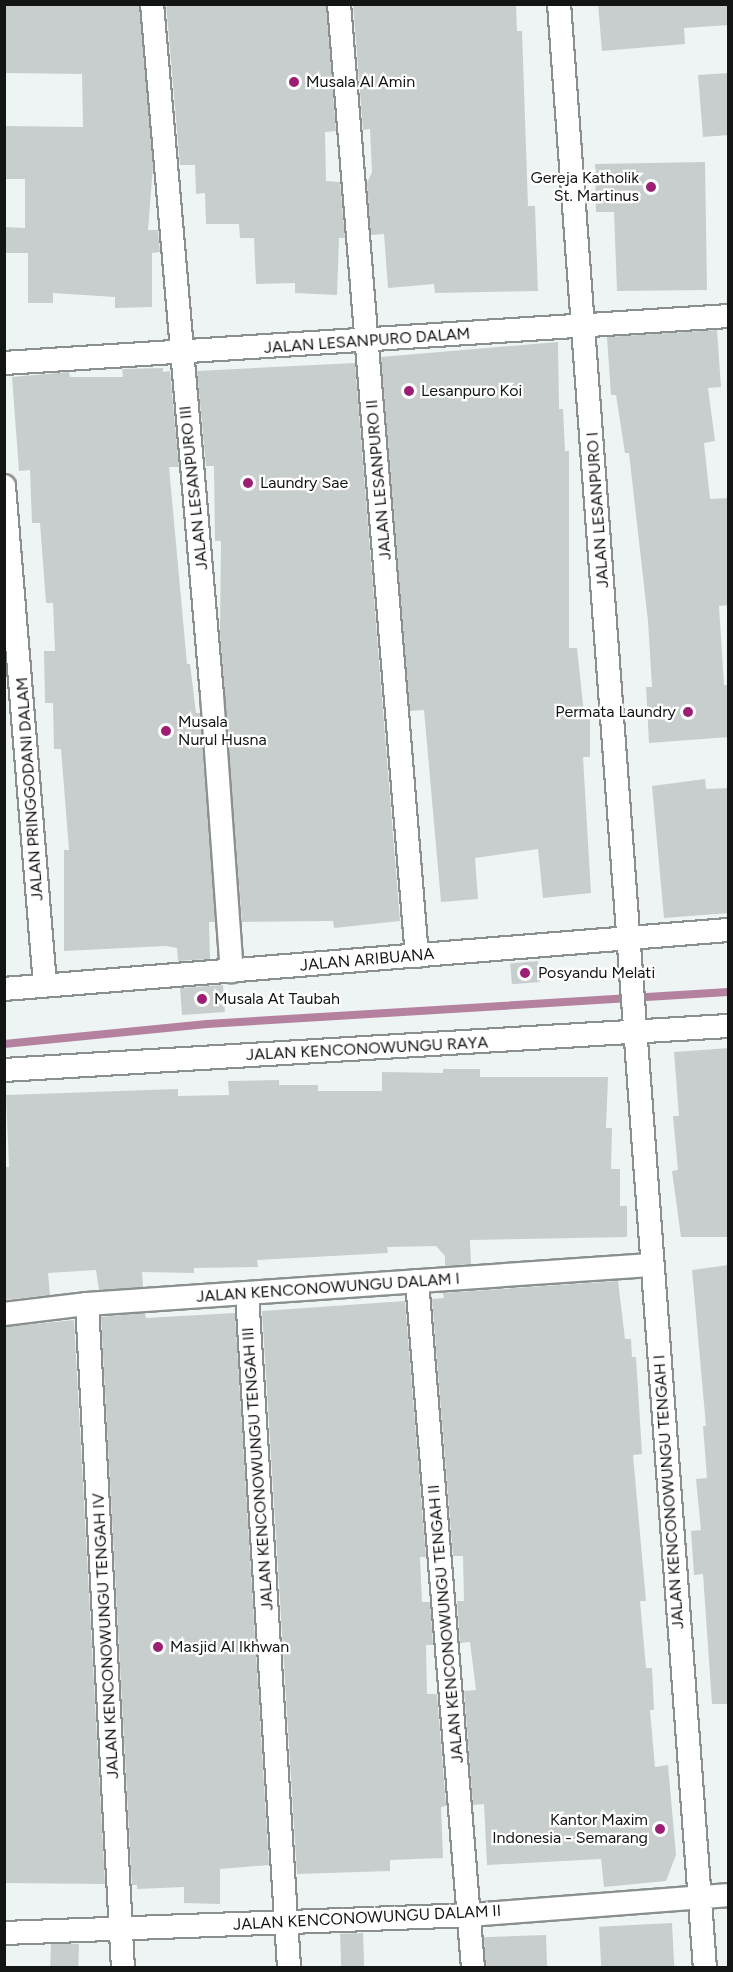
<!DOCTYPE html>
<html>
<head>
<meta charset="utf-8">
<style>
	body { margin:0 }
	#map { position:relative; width:733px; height:1972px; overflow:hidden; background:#eef4f3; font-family:Figtree,sans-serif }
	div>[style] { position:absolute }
	.stream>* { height:8px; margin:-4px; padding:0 4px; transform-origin:4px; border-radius:4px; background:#b4819e }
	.building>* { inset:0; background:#c8cecd; transform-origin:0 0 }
	.roads { filter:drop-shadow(2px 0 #8a908f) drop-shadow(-2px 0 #8a908f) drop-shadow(0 2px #8a908f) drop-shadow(0 -2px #8a908f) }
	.street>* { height:22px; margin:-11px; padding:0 11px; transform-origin:11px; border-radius:11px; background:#fff }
	.dots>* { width:16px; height:16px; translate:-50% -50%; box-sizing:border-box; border:3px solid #fff; border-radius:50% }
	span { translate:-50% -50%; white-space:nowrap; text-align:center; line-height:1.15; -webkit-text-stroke:4.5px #fff; paint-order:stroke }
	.poi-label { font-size:16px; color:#131515 }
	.left { translate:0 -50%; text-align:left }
	.right { translate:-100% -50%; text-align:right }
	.street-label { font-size:16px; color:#131515 }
	.frame { position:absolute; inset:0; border:6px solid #131515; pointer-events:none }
</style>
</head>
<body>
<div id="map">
	<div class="stream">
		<div style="left:4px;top:1044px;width:204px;rotate:-5.6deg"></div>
		<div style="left:207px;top:1024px;width:522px;rotate:-3.51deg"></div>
	</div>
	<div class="building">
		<div style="clip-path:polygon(4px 4px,139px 4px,153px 166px,148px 230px,158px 230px,160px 252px,152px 253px,152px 307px,115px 308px,115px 297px,53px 293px,53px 303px,28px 303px,28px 253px,4px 253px,4px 227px,25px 228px,25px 179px,4px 179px,4px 126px,83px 127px,82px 74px,4px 73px)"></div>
		<div style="clip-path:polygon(166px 4px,326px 4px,336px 131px,325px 132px,326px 181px,340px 182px,345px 238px,339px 238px,337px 295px,295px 293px,295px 283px,256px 284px,254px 238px,240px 238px,239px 224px,206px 224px,205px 193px,196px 194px,195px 165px,180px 165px)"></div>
		<div style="clip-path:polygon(353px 4px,516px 4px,517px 31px,522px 31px,528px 206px,535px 206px,538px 291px,435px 293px,434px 284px,388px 288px,384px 234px,371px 235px,367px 183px,372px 172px,370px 129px,363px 130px)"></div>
		<div style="clip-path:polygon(598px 4px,729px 4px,729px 25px,684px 28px,685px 44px,602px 51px)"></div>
		<div style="clip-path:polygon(729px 73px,729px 135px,703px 137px,698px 75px)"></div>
		<div style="clip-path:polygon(705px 162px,707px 290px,617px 291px,614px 212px,596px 212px,595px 164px)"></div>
		<div style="clip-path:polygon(717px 330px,721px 387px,708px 388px,715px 441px,704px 443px,710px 499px,729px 498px,729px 605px,719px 606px,724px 685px,729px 685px,729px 737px,649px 743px,646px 687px,652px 687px,648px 621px,629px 453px,625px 453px,616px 395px,611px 395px,607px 337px)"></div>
		<div style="clip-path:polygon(558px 342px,559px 409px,563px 409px,565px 451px,569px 451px,569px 648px,577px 648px,584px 714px,590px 714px,590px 757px,583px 757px,591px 893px,543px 898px,538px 849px,475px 858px,478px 899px,441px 902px,424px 710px,410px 711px,381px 357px)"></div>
		<div style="clip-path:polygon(355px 363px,400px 921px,334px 928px,333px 921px,242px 922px,220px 633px,221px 541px,215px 541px,214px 466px,206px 466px,197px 371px)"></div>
		<div style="clip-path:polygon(163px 368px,163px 372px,170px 371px,179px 467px,169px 467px,187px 664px,190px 664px,196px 713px,200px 713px,215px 922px,209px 922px,210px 959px,178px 961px,177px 948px,166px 946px,64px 951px,64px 850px,69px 850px,61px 749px,54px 749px,53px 703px,45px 703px,44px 651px,55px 651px,53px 603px,46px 603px,40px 523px,32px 523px,30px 470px,19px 471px,12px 377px,69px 372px,70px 377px,123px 377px,122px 369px)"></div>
		<div style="clip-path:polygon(705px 779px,706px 789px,729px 788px,729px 913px,664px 918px,652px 786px)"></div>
		<div style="left:538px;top:961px;width:21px;height:28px;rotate:85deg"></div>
		<div style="left:223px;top:985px;width:27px;height:43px;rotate:86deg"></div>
		<div style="clip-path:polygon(729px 1048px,729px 1237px,681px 1237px,672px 1171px,678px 1170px,673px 1116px,679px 1116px,674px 1052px)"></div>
		<div style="clip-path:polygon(443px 1069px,480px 1069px,480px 1077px,608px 1077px,606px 1128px,612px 1128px,611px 1169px,620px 1169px,620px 1206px,627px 1206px,627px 1237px,470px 1240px,471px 1264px,445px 1266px,445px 1256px,436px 1246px,387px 1247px,388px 1253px,257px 1260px,258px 1267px,194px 1268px,194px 1273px,142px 1272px,143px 1287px,99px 1290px,96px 1270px,48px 1273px,50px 1295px,4px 1300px,4px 1167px,9px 1167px,6px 1095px,178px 1089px,178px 1096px,229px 1095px,228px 1081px,279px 1080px,279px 1085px,318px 1085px,318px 1091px,382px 1091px,382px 1072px,443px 1073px)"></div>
		<div style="clip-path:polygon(729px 1265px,729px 1704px,712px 1704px,703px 1574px,694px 1575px,691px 1531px,701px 1530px,696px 1479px,707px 1478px,703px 1426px,706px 1426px,692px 1270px)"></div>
		<div style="clip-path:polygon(618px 1281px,625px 1339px,631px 1339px,632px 1357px,636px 1357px,642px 1454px,633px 1455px,646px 1601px,640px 1601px,646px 1668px,652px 1668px,654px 1710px,650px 1710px,655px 1767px,668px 1765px,676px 1855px,666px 1881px,604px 1887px,601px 1859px,487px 1865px,484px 1804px,473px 1805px,464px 1691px,476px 1690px,470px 1642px,460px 1643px,457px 1601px,464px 1601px,463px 1556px,453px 1556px,432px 1299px,444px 1298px,443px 1293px)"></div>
		<div style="clip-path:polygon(405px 1301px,426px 1557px,420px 1557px,422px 1602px,430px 1602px,433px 1645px,426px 1645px,427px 1694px,437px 1694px,446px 1806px,441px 1807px,443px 1858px,390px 1860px,390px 1871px,297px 1874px,262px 1311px)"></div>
		<div style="clip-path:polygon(145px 1313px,146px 1318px,235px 1313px,269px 1865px,220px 1869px,220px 1904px,184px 1903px,184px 1887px,137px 1889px,137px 1885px,132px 1885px,101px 1317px)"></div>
		<div style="clip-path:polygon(74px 1320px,105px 1884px,4px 1883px,4px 1327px)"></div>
		<div style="left:672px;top:1923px;width:45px;height:73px;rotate:87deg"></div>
		<div style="left:363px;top:1933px;width:35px;height:23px;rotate:88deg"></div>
		<div style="left:546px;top:1935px;width:33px;height:62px;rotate:88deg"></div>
		<div style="left:79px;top:1944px;width:24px;height:28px;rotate:92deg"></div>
	</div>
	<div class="roads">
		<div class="street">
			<div style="left:152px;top:4px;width:694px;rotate:85.04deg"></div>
			<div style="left:212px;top:695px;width:277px;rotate:85.9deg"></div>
			<div style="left:339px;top:4px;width:955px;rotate:85.32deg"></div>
			<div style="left:559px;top:4px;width:1969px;rotate:85.75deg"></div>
			<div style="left:4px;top:363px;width:726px;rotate:-3.71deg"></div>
			<div style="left:4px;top:486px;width:501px;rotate:85.3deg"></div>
			<div style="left:4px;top:989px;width:726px;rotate:-4.66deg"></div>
			<div style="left:4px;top:1070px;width:725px;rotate:-3.48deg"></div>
			<div style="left:417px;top:1281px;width:689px;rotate:85.34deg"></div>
			<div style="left:247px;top:1294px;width:675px;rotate:86.43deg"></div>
			<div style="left:87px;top:1304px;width:665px;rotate:86.9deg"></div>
			<div style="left:4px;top:1314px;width:84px;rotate:-6.9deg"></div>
			<div style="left:87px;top:1304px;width:565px;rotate:-3.96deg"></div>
			<div style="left:4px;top:1933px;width:466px;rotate:-2.2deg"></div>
			<div style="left:470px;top:1915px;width:259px;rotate:-4.4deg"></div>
		</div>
	</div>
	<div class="dots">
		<div style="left:294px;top:82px;background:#9c1f74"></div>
		<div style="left:651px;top:187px;background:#9c1f74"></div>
		<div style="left:409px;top:391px;background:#9c1f74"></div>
		<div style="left:248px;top:483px;background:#9c1f74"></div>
		<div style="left:688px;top:712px;background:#9c1f74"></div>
		<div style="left:166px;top:731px;background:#9c1f74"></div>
		<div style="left:525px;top:973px;background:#9c1f74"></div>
		<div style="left:202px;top:999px;background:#9c1f74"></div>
		<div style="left:158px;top:1647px;background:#9c1f74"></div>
		<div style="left:660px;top:1829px;background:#9c1f74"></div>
	</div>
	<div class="poi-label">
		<span class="left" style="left:306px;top:82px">Musala Al Amin</span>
		<span class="right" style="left:639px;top:187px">Gereja Katholik<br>St. Martinus</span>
		<span class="left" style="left:421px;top:391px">Lesanpuro Koi</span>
		<span class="left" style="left:260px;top:483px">Laundry Sae</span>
		<span class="right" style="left:676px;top:712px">Permata Laundry</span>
		<span class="left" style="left:178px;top:731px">Musala<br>Nurul Husna</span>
		<span class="left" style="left:538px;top:973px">Posyandu Melati</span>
		<span class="left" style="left:214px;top:999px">Musala At Taubah</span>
		<span class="left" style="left:170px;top:1647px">Masjid Al Ikhwan</span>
		<span class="right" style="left:648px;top:1829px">Kantor Maxim<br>Indonesia - Semarang</span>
	</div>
	<div class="street-label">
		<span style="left:367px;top:341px;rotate:-4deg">JALAN LESANPURO DALAM</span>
		<span style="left:379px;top:480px;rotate:-95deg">JALAN LESANPURO II</span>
		<span style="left:194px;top:488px;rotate:-96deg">JALAN LESANPURO III</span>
		<span style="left:598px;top:510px;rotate:-94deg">JALAN LESANPURO I</span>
		<span style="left:30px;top:789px;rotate:-94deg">JALAN PRINGGODANI DALAM</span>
		<span style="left:367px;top:960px;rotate:-5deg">JALAN ARIBUANA</span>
		<span style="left:367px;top:1049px;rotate:-3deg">JALAN KENCONOWUNGU RAYA</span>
		<span style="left:328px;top:1288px;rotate:-4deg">JALAN KENCONOWUNGU DALAM I</span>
		<span style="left:258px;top:1469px;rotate:-94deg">JALAN KENCONOWUNGU TENGAH III</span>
		<span style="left:669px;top:1492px;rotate:-94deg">JALAN KENCONOWUNGU TENGAH I</span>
		<span style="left:446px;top:1624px;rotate:-95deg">JALAN KENCONOWUNGU TENGAH II</span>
		<span style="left:106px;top:1636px;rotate:-93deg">JALAN KENCONOWUNGU TENGAH IV</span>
		<span style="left:367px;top:1918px;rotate:-3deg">JALAN KENCONOWUNGU DALAM II</span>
	</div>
	<div class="frame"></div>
</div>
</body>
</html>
